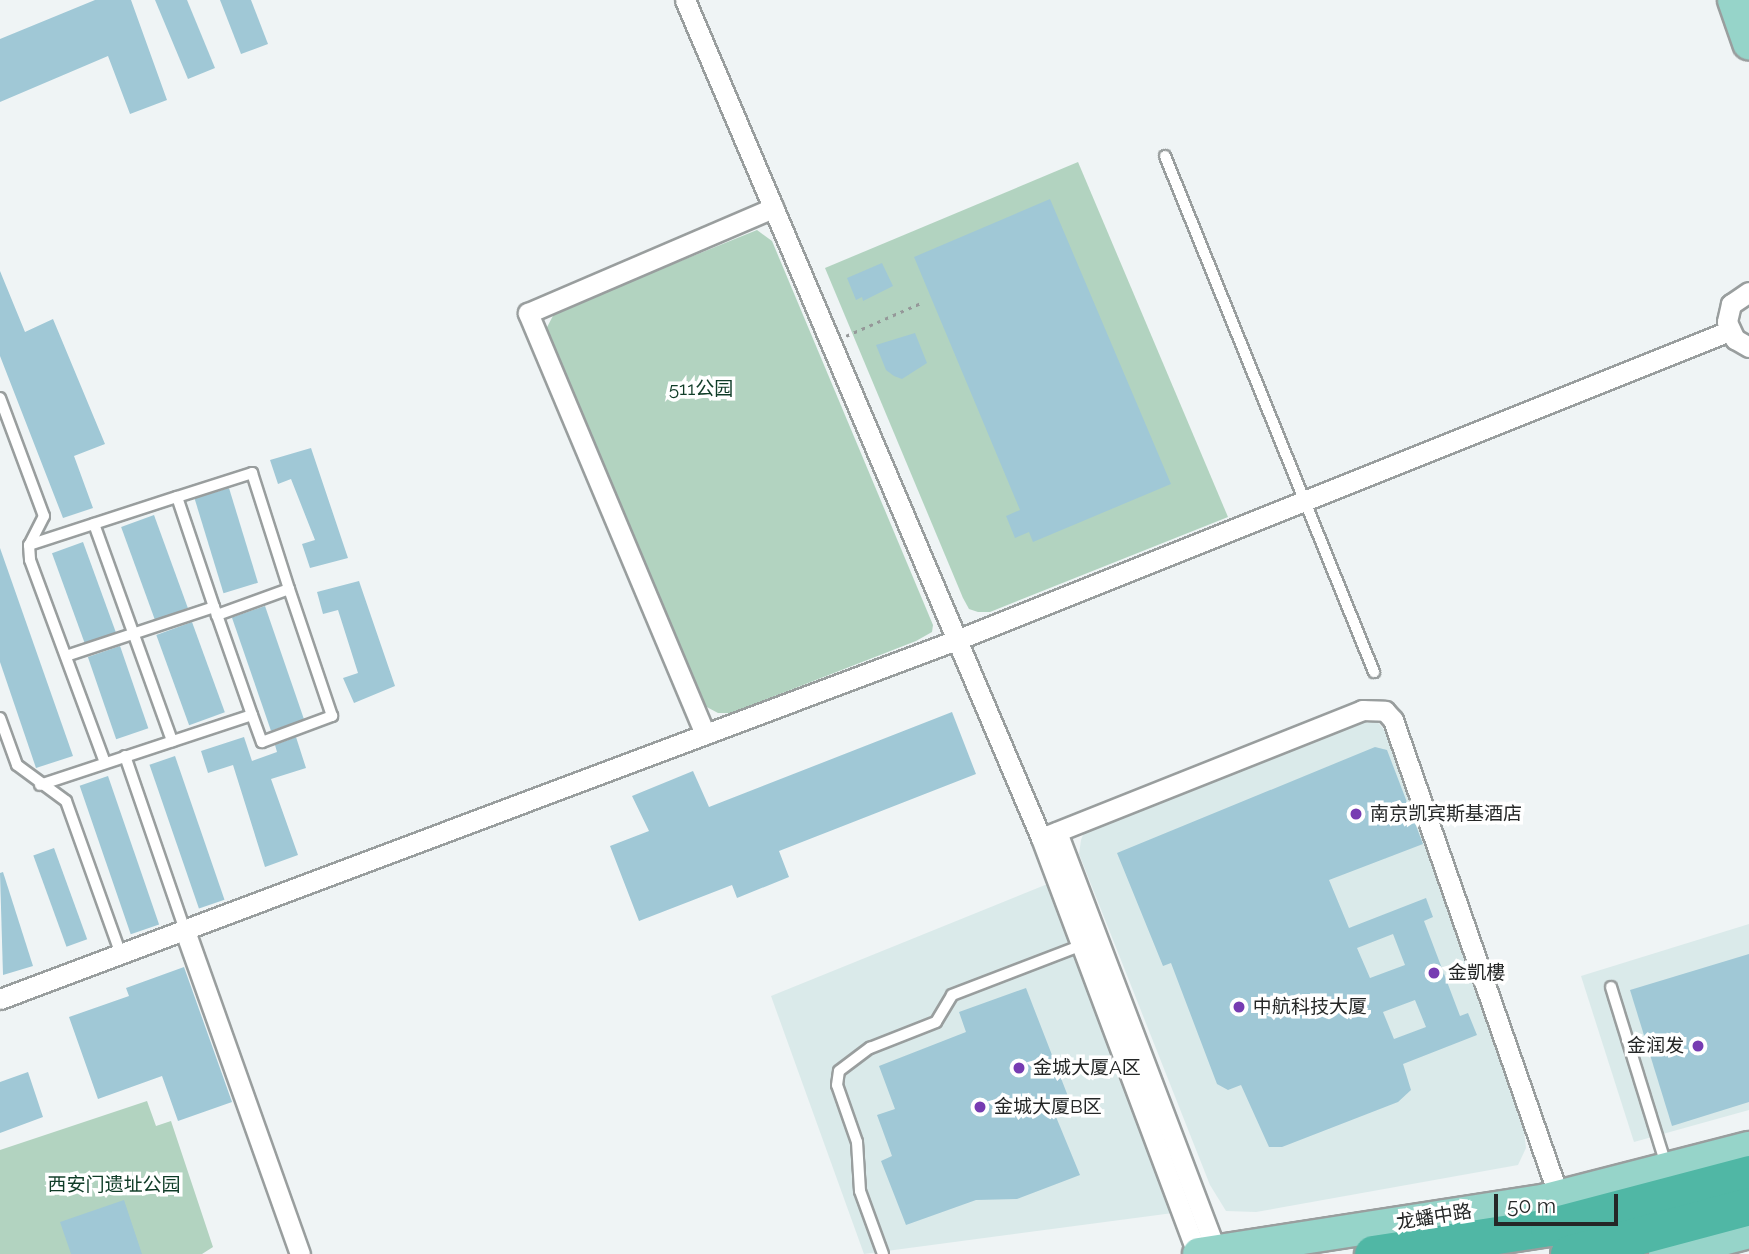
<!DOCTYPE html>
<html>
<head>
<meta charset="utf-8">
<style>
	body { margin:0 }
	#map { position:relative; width:1749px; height:1254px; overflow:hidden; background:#eff4f5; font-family:Raleway,"Noto Sans SC",sans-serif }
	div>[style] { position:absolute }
	.built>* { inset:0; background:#daeaea }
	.green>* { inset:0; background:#b2d3c0 }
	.building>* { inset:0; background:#a0c8d6; transform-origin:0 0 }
	.path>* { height:2.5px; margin-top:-1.25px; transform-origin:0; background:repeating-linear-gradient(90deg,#959899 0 3.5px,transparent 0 8.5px) }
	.roads { filter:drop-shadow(2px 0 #999e9e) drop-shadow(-2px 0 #999e9e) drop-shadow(0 2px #999e9e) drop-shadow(0 -2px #999e9e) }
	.lane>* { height:10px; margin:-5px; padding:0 5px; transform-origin:5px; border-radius:5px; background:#fff }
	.street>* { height:19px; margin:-9.5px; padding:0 9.5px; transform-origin:9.5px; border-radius:9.5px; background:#fff }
	.primary>* { height:32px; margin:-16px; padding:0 16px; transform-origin:16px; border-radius:16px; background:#96d4c9 }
	.highway>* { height:37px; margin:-18.5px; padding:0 18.5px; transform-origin:18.5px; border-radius:18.5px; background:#50b7a5 }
	.dots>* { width:19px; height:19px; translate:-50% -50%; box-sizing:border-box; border:4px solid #fff; border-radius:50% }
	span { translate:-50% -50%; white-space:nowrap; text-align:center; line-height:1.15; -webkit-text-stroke:7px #fff; paint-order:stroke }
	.park-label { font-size:19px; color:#0f3c27 }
	.poi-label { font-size:19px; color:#252727 }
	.left { translate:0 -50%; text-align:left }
	.right { translate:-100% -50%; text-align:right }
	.street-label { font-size:19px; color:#252727 }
	.scale { position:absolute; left:1494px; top:1194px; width:124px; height:32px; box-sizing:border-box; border:4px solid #252727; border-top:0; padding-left:9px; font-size:21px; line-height:24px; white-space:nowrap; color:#252727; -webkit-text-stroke:5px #fff; paint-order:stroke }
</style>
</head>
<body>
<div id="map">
	<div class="built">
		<div style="clip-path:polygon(1375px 719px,1386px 732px,1524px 1132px,1526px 1148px,1518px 1165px,1256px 1212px,1226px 1211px,1210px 1185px,1079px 854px,1081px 840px,1086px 827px,1358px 721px)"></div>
		<div style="clip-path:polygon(1050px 883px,1173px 1213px,864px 1254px,771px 996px)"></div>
		<div style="clip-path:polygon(1749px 924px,1749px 1110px,1634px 1142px,1581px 976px)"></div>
	</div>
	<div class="green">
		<div style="clip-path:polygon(1078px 162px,1228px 517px,990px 612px,978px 612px,969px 609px,963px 598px,825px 268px)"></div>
		<div style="clip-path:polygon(757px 230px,772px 241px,933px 625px,932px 632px,916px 641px,731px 713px,718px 713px,703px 705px,545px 331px,555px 312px)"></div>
		<div style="clip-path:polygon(147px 1101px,156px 1126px,171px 1121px,213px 1247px,202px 1254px,0 1254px,0 1150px)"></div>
	</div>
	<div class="building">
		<div style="clip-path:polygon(95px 0,131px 0,167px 100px,130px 114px,108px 56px,0 102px,0 39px)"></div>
		<div style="clip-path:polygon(155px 0,187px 0,215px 68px,188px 79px)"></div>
		<div style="clip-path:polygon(220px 0,251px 0,268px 44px,241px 54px)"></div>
		<div style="clip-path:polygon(1050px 199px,1171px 484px,1033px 542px,1029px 532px,1015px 538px,1006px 516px,1020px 510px,914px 257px)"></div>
		<div style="clip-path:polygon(882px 263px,893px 286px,863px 301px,862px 297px,856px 300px,847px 278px)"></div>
		<div style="clip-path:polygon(0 271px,25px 332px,53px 319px,105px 444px,74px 456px,93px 508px,63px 518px,0 356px)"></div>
		<div style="clip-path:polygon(915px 333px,927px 363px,902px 379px,894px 376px,886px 370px,876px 345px)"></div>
		<div style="clip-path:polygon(311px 448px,348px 558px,310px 568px,302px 544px,315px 540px,291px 479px,278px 484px,270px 460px)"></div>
		<div style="left:229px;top:488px;width:99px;height:36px;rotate:73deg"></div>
		<div style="left:154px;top:515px;width:99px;height:35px;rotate:70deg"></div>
		<div style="left:83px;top:542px;width:96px;height:33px;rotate:70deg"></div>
		<div style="clip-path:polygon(0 548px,73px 756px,36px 768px,0 662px)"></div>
		<div style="clip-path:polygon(359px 581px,395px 686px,354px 703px,343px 678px,358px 673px,338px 610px,323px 614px,317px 592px)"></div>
		<div style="left:265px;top:606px;width:120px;height:35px;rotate:71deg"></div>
		<div style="left:192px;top:622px;width:96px;height:38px;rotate:70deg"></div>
		<div style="left:120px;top:646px;width:87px;height:34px;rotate:71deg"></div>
		<div style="clip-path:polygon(952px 712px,976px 774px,779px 851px,789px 877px,737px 898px,732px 885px,639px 921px,610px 846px,649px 831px,632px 796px,693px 771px,709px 807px)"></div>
		<div style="clip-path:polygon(244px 737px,252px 761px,277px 752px,275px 745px,296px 737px,306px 768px,271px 779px,298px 855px,265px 867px,233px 765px,208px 773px,201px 751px)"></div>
		<div style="clip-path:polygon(evenodd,1375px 747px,1387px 750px,1423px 844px,1329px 880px,1349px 928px,1426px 898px,1433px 917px,1424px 921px,1460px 1016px,1468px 1013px,1477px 1035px,1403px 1064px,1411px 1090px,1398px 1102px,1282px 1147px,1269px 1147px,1241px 1085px,1228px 1090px,1217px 1084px,1171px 963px,1163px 966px,1117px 853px,1375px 747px,1393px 934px,1405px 965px,1370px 978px,1357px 948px,1393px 934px,1375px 747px,1415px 1000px,1426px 1027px,1394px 1039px,1383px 1012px,1415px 1000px)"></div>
		<div style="left:175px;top:756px;width:152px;height:27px;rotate:71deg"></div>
		<div style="left:108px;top:776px;width:157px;height:30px;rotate:71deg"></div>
		<div style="left:54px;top:848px;width:97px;height:22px;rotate:70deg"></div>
		<div style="clip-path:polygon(3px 872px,33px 966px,3px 975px,0 873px)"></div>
		<div style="clip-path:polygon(1749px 954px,1749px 1102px,1672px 1126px,1630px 990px)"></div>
		<div style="clip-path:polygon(184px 967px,232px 1102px,178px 1121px,162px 1076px,98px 1099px,69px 1017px,129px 996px,126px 988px)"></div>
		<div style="clip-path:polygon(1026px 988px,1071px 1104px,1054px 1112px,1080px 1175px,1017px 1199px,976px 1200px,906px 1225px,881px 1161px,892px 1156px,877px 1115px,895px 1109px,879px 1066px,966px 1032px,959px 1012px)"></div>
		<div style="clip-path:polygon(28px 1072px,43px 1117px,0 1133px,0 1082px)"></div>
		<div style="clip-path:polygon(124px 1200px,142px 1254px,71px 1254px,60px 1222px)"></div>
	</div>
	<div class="path">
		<div style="left:846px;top:336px;width:84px;rotate:-23.8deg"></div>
	</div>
	<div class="roads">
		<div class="lane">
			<div style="left:1165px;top:156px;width:557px;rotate:67.95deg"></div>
			<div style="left:0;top:398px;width:126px;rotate:69.6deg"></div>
			<div style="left:44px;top:516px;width:33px;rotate:117deg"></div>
			<div style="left:29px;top:545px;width:15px;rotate:86deg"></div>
			<div style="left:30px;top:560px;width:216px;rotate:69.7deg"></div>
			<div style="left:177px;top:497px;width:79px;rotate:-17.7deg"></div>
			<div style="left:252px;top:473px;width:122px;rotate:72.3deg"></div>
			<div style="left:94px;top:524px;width:231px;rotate:70.2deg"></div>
			<div style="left:29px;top:545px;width:156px;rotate:-18deg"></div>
			<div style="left:177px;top:497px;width:116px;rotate:71.4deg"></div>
			<div style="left:66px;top:656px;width:156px;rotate:-18.3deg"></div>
			<div style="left:214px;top:607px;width:9px;rotate:69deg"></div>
			<div style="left:217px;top:615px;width:106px;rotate:70.7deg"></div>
			<div style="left:252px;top:715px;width:29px;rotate:70deg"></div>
			<div style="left:262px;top:742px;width:75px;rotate:-20.4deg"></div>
			<div style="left:332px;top:716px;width:134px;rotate:-108.7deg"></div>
			<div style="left:289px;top:589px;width:77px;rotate:160.1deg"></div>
			<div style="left:0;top:718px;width:50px;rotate:70.1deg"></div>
			<div style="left:17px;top:765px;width:61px;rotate:36.3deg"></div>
			<div style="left:66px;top:801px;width:164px;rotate:70.3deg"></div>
			<div style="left:125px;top:756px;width:184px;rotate:71deg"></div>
			<div style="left:40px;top:785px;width:223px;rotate:-18.3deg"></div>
			<div style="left:1611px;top:987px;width:186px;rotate:72.8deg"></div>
			<div style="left:883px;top:1254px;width:67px;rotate:-110.1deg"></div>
			<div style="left:860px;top:1191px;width:49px;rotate:-93.5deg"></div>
			<div style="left:857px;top:1142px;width:60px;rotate:-109.3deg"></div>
			<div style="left:837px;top:1085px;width:14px;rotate:-82deg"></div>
			<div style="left:839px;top:1071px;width:39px;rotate:-37deg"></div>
			<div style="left:870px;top:1048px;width:71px;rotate:-21.5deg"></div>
			<div style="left:936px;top:1022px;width:31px;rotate:-59deg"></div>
			<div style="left:952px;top:995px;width:139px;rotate:-21deg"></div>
		</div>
		<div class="street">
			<div style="left:685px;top:0;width:910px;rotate:66.98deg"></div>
			<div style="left:1041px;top:838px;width:444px;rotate:69.4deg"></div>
			<div style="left:1749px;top:292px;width:22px;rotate:146deg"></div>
			<div style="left:1731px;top:304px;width:18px;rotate:103deg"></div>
			<div style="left:1727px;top:322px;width:19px;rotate:65deg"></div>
			<div style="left:1735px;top:339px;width:16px;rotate:30deg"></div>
			<div style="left:705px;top:734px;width:457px;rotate:-112.8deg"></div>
			<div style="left:528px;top:313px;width:267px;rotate:-23.2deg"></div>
			<div style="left:1057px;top:832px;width:447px;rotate:69.2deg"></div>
			<div style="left:1041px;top:838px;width:346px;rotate:-21.7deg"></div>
			<div style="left:1362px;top:710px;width:23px;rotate:2deg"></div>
			<div style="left:1385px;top:711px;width:12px;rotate:48deg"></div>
			<div style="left:1393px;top:720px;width:505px;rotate:70.81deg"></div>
			<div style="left:185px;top:931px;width:343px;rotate:70.4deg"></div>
			<div style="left:0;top:999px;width:1024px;rotate:-20.58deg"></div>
			<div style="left:959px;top:639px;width:829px;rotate:-21.8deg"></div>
		</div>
		<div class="primary">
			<div style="left:1734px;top:0;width:46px;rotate:70.8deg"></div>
			<div style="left:1199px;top:1254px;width:351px;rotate:-8.8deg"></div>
			<div style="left:1546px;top:1200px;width:210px;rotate:-14.4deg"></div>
			<div style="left:1665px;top:1254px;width:87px;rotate:-14.7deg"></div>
		</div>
		<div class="highway">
			<div style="left:1373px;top:1254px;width:178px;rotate:-8.7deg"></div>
			<div style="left:1549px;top:1227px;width:207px;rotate:-14.8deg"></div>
			<div style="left:1569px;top:1254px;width:186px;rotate:-14.9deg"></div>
		</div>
	</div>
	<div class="dots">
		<div style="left:1356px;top:814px;background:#773cb2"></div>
		<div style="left:1434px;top:973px;background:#773cb2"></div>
		<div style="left:1239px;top:1007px;background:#773cb2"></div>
		<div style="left:1698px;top:1046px;background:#773cb2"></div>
		<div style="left:1019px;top:1068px;background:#773cb2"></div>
		<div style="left:980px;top:1107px;background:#773cb2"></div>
	</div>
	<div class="park-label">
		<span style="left:701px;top:389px">511公园</span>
		<span style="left:114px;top:1185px">西安门遗址公园</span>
	</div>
	<div class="poi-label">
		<span class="left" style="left:1370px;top:814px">南京凯宾斯基酒店</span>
		<span class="left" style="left:1448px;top:973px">金凱樓</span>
		<span class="left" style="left:1253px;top:1007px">中航科技大厦</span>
		<span class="right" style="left:1684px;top:1046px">金润发</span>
		<span class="left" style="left:1033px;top:1068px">金城大厦A区</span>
		<span class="left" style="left:994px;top:1107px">金城大厦B区</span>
	</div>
	<div class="street-label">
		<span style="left:1434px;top:1217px;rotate:-9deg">龙蟠中路</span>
	</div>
	<div class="scale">50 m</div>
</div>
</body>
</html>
